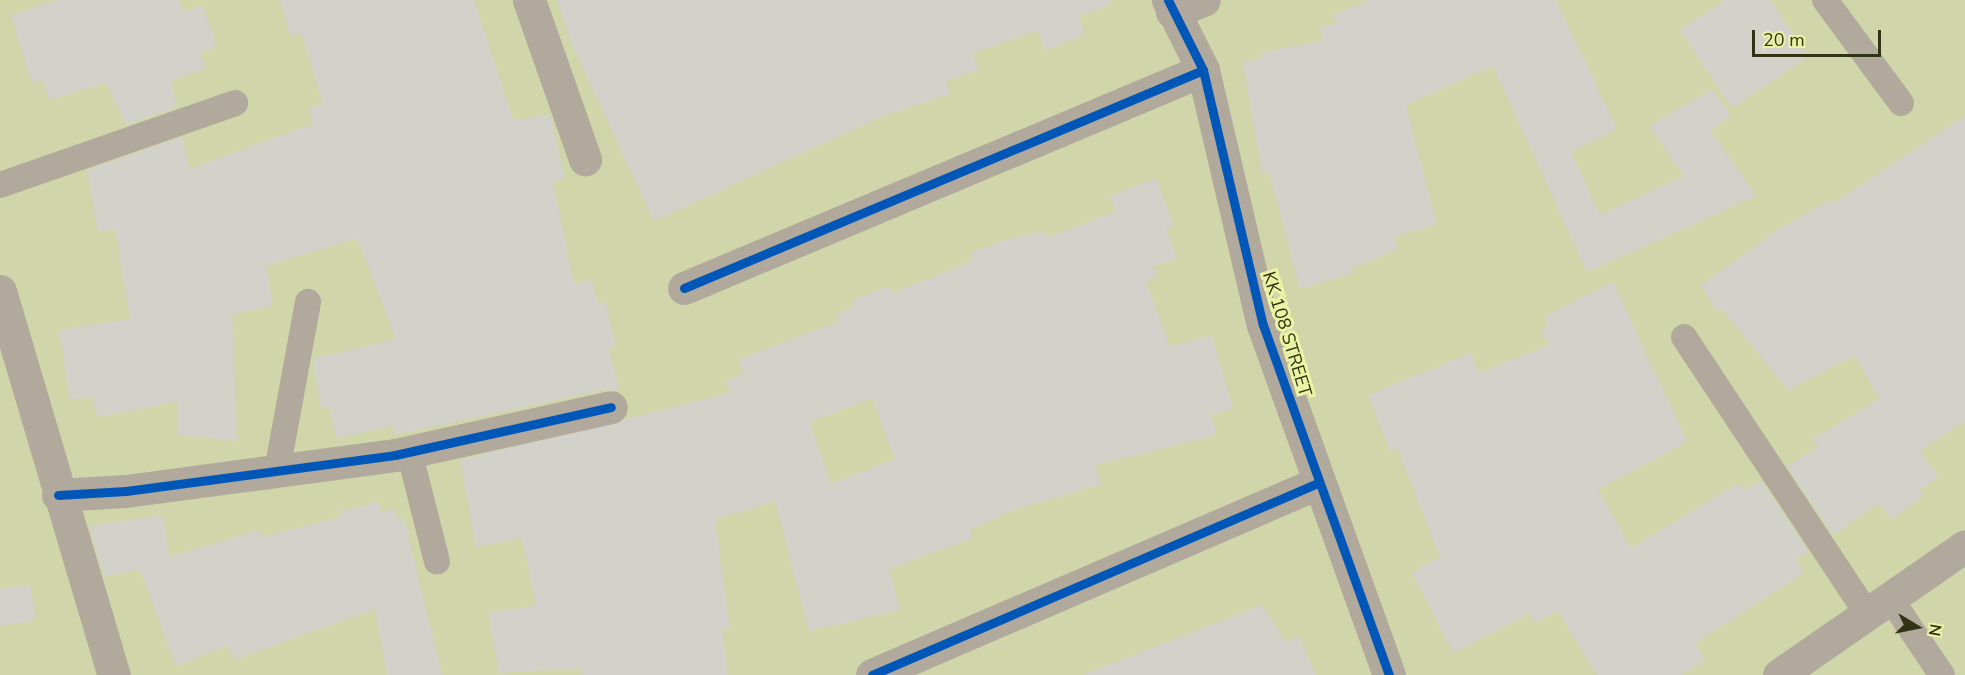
<!DOCTYPE html>
<html>
<head>
<meta charset="utf-8">
<style>
	body { margin:0 }
	#map { position:relative; width:1965px; height:675px; overflow:hidden; background:#d0d5aa; font-family:"Nunito Sans",sans-serif }
	div>[style] { position:absolute }
	.building>* { inset:0; background:#d2d2ca }
	.service>* { height:26px; margin:-13px; padding:0 13px; transform-origin:13px; border-radius:13px; background:#b1a99c }
	.minor>* { height:33px; margin:-16.5px; padding:0 16.5px; transform-origin:16.5px; border-radius:16.5px; background:#b1a99c }
	.cycleway>* { height:9px; margin:-4.5px; padding:0 4.5px; transform-origin:4.5px; border-radius:4.5px; background:#0057b8 }
	span { translate:-50% -50%; white-space:nowrap; text-align:center; line-height:1.15; -webkit-text-stroke:6px #ebf4a5; paint-order:stroke }
	.street-label { font-size:18px; color:#313414 }
	.north { position:absolute; left:1887px; top:597px; width:60px; height:60px; -webkit-text-stroke:4px #ebf4a5; paint-order:stroke; rotate:100deg; font-size:16px; font-weight:700; line-height:24px; text-align:center; color:#313414 }
	.north::after { content:''; display:block; margin:auto; width:21px; height:27px; background:#313414; clip-path:polygon(50% 0,100% 100%,50% 72%,0 100%) }
	.scale { position:absolute; left:1752px; top:30px; width:129px; height:27px; box-sizing:border-box; border:3px solid #313414; border-top:0; padding-left:8px; font-size:18px; line-height:21px; white-space:nowrap; color:#313414; -webkit-text-stroke:4px #ebf4a5; paint-order:stroke }
</style>
</head>
<body>
<div id="map">
	<div class="building">
		<div style="clip-path:polygon(58px 0,178px 0,184px 12px,202px 5px,217px 46px,200px 53px,206px 68px,171px 81px,177px 107px,127px 125px,106px 83px,49px 100px,43px 80px,32px 83px,11px 15px)"></div>
		<div style="clip-path:polygon(280px 0,474px 0,513px 120px,550px 115px,565px 178px,553px 181px,574px 284px,592px 279px,598px 304px,606px 302px,616px 346px,609px 348px,619px 391px,607px 389px,394px 435px,392px 426px,336px 438px,330px 407px,321px 409px,313px 359px,396px 339px,357px 238px,266px 266px,273px 306px,232px 314px,237px 441px,178px 435px,177px 402px,97px 417px,93px 396px,70px 400px,59px 330px,130px 319px,115px 229px,98px 232px,87px 170px,183px 137px,189px 169px,313px 124px,309px 108px,323px 103px,301px 33px,290px 36px)"></div>
		<div style="clip-path:polygon(557px 0,1109px 0,1110px 5px,1079px 16px,1085px 35px,1045px 50px,1038px 30px,973px 53px,978px 70px,946px 81px,950px 94px,881px 117px,654px 221px,572px 45px)"></div>
		<div style="clip-path:polygon(1369px 0,1556px 0,1617px 129px,1571px 152px,1600px 215px,1684px 176px,1649px 126px,1712px 89px,1731px 116px,1710px 130px,1756px 196px,1587px 272px,1493px 66px,1406px 105px,1437px 225px,1393px 237px,1398px 249px,1351px 269px,1353px 273px,1300px 289px,1269px 171px,1262px 173px,1243px 62px,1263px 58px,1262px 52px,1324px 41px,1319px 29px,1336px 22px,1333px 15px)"></div>
		<div style="clip-path:polygon(1725px 0,1770px 0,1808px 57px,1732px 108px,1680px 30px)"></div>
		<div style="clip-path:polygon(1965px 116px,1965px 421px,1920px 451px,1938px 477px,1920px 490px,1924px 495px,1891px 520px,1879px 503px,1833px 535px,1787px 466px,1819px 447px,1812px 440px,1879px 399px,1855px 355px,1788px 390px,1722px 309px,1717px 312px,1701px 285px,1779px 229px,1830px 200px,1832px 204px)"></div>
		<div style="clip-path:polygon(evenodd,1156px 178px,1174px 225px,1166px 228px,1177px 258px,1153px 267px,1157px 277px,1146px 282px,1170px 347px,1212px 335px,1233px 409px,1211px 415px,1217px 435px,1095px 465px,1101px 484px,1011px 511px,970px 530px,973px 538px,889px 569px,900px 610px,809px 631px,775px 501px,715px 520px,730px 628px,722px 629px,728px 675px,582px 675px,582px 668px,499px 673px,488px 613px,536px 605px,522px 538px,476px 547px,460px 460px,730px 393px,726px 381px,743px 374px,738px 360px,839px 321px,837px 314px,853px 308px,851px 301px,889px 286px,892px 293px,952px 270px,974px 259px,971px 253px,1006px 240px,1043px 231px,1046px 238px,1116px 211px,1110px 196px,1156px 178px,872px 398px,895px 459px,831px 484px,810px 422px,872px 398px)"></div>
		<div style="clip-path:polygon(1613px 282px,1687px 442px,1598px 489px,1631px 548px,1739px 483px,1744px 490px,1761px 481px,1808px 551px,1796px 559px,1804px 573px,1695px 643px,1705px 660px,1681px 675px,1597px 675px,1558px 611px,1534px 623px,1530px 613px,1453px 653px,1412px 572px,1440px 557px,1397px 448px,1390px 451px,1368px 395px,1471px 353px,1479px 373px,1549px 345px,1541px 330px,1548px 327px,1544px 317px)"></div>
		<div style="clip-path:polygon(378px 502px,381px 512px,395px 509px,398px 520px,404px 518px,442px 675px,387px 675px,375px 609px,234px 660px,228px 645px,176px 666px,140px 570px,104px 576px,89px 526px,163px 515px,169px 557px,260px 530px,262px 537px,342px 517px,340px 511px)"></div>
		<div style="clip-path:polygon(30px 584px,36px 620px,0 626px,0 589px)"></div>
		<div style="clip-path:polygon(1262px 605px,1285px 642px,1299px 636px,1316px 675px,1083px 675px)"></div>
	</div>
	<div class="service">
		<div style="left:1825px;top:0;width:128px;rotate:53.6deg"></div>
		<div style="left:0;top:185px;width:249px;rotate:-19.2deg"></div>
		<div style="left:1684px;top:337px;width:332px;rotate:56.5deg"></div>
		<div style="left:409px;top:451px;width:114px;rotate:75.8deg"></div>
		<div style="left:277px;top:471px;width:172px;rotate:-79.6deg"></div>
		<div style="left:1890px;top:598px;width:93px;rotate:56deg"></div>
	</div>
	<div class="minor">
		<div style="left:529px;top:0;width:169px;rotate:70.6deg"></div>
		<div style="left:1168px;top:0;width:78px;rotate:63.4deg"></div>
		<div style="left:1203px;top:70px;width:262px;rotate:76.8deg"></div>
		<div style="left:1263px;top:325px;width:372px;rotate:70.2deg"></div>
		<div style="left:1172px;top:12px;width:34px;rotate:-21deg"></div>
		<div style="left:684px;top:288px;width:563px;rotate:-22.78deg"></div>
		<div style="left:0;top:291px;width:401px;rotate:73.5deg"></div>
		<div style="left:58px;top:495px;width:68px;rotate:-3.4deg"></div>
		<div style="left:126px;top:491px;width:271px;rotate:-7.6deg"></div>
		<div style="left:395px;top:455px;width:221px;rotate:-12.5deg"></div>
		<div style="left:872px;top:675px;width:485px;rotate:-23.3deg"></div>
		<div style="left:1779px;top:675px;width:226px;rotate:-34.7deg"></div>
	</div>
	<div class="cycleway">
		<div style="left:1168px;top:0;width:78px;rotate:63.4deg"></div>
		<div style="left:1203px;top:70px;width:262px;rotate:76.8deg"></div>
		<div style="left:1263px;top:325px;width:372px;rotate:70.2deg"></div>
		<div style="left:684px;top:288px;width:563px;rotate:-22.78deg"></div>
		<div style="left:58px;top:495px;width:68px;rotate:-3.4deg"></div>
		<div style="left:126px;top:491px;width:271px;rotate:-7.6deg"></div>
		<div style="left:395px;top:455px;width:221px;rotate:-12.5deg"></div>
		<div style="left:872px;top:675px;width:485px;rotate:-23.3deg"></div>
	</div>
	<div class="street-label">
		<span style="left:1287px;top:334px;rotate:73deg">KK 108 STREET</span>
	</div>
	<div class="north">N</div>
	<div class="scale">20 m</div>
</div>
</body>
</html>
